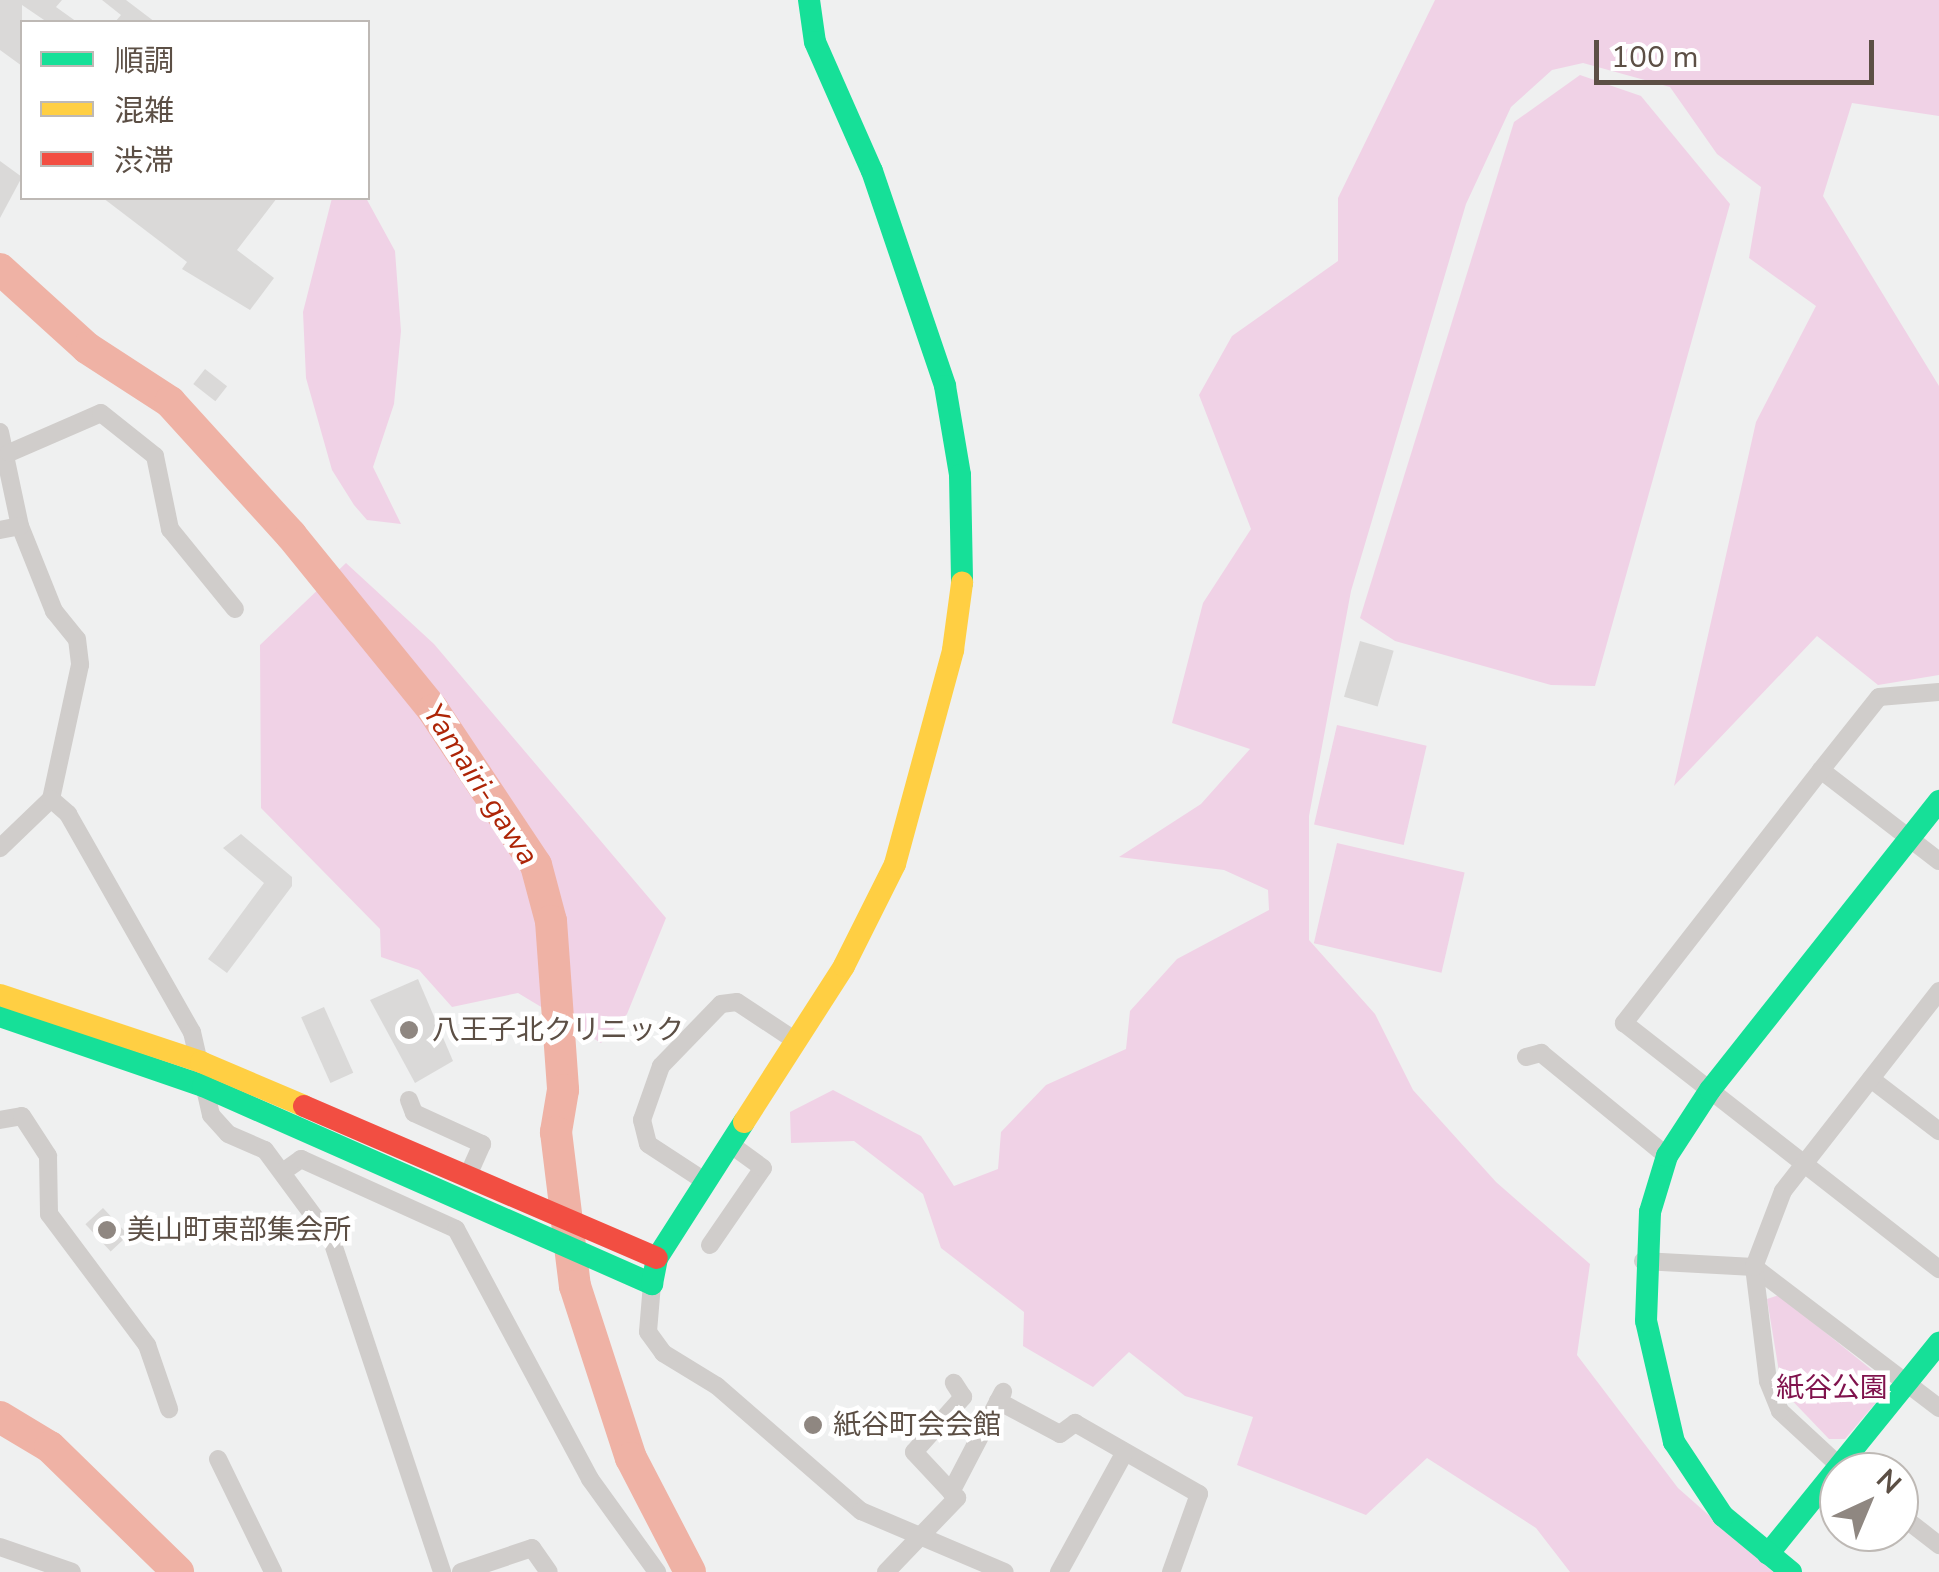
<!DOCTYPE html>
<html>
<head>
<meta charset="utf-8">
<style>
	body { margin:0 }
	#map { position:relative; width:1939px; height:1572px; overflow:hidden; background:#eff0f0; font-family:"Nunito Sans","Noto Sans JP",sans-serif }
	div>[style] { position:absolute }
	.green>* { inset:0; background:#f0d2e6; transform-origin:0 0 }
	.river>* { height:32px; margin:-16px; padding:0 16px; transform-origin:16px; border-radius:16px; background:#efb2a5 }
	.building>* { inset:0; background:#dad9d8; transform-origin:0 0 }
	.street>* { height:18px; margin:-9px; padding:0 9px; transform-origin:9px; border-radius:9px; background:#d0cdcb }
	.fast>* { height:22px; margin:-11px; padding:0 11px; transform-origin:11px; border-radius:11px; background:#16e098 }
	.slow>* { height:22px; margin:-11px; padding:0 11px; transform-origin:11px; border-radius:11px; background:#ffcf43 }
	.jam>* { height:22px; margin:-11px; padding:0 11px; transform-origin:11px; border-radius:11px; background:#f24e42 }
	.dots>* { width:28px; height:28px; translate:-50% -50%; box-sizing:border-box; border:5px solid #fff; border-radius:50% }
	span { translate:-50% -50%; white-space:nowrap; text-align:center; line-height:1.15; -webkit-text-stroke:9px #fff; paint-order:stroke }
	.poi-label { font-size:28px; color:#5c4f45 }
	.left { translate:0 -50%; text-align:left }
	.park-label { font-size:28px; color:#80134d }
	.water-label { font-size:30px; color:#ad2507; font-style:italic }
	.legend { position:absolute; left:20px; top:20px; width:350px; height:180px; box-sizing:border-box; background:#fff; border:2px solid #beb9b5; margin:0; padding:12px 18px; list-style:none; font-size:30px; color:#5c4f45 }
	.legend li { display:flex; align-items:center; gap:20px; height:50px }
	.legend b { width:50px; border:2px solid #beb9b5 }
	.north { position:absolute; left:1819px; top:1452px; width:100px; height:100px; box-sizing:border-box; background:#fff; border:2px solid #beb9b5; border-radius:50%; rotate:44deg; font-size:28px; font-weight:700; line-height:40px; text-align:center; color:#5c4f45 }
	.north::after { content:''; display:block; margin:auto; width:35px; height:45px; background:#8f8781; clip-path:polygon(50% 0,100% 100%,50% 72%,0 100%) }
	.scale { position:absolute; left:1594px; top:40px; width:280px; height:45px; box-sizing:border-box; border:5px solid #5c4f45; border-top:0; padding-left:12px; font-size:30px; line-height:35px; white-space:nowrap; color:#5c4f45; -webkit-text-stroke:8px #fff; paint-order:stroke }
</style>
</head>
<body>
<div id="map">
	<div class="green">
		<div style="clip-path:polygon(1435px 0,1939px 0,1939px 116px,1852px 103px,1823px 196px,1939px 386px,1939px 675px,1878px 685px,1817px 636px,1674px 786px,1756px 422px,1816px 306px,1749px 258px,1761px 187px,1717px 154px,1670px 87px,1583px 63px,1552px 70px,1511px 107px,1466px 204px,1351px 591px,1309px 816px,1309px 940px,1375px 1014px,1413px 1090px,1496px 1182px,1590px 1264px,1577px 1355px,1678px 1488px,1773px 1572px,1570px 1572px,1536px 1528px,1427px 1458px,1366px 1515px,1237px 1465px,1253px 1417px,1185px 1396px,1129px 1352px,1093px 1387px,1023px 1346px,1024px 1312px,941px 1248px,923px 1194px,854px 1141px,791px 1143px,790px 1112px,833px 1090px,921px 1136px,954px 1186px,998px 1169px,1001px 1132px,1046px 1085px,1126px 1049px,1130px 1011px,1177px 959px,1269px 910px,1268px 890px,1224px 870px,1119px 857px,1201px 804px,1250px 749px,1172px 723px,1203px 603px,1251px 529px,1199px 395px,1232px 336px,1338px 261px,1338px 198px)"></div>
		<div style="clip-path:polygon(1580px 75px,1641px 96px,1730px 204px,1595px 686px,1551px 685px,1395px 641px,1360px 618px,1514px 122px)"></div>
		<div style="clip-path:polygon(332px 198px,366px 198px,395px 251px,401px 331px,394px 404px,373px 467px,401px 524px,367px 520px,354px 505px,332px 470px,306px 378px,303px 312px)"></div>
		<div style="clip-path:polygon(346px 563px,434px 644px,666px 918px,627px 1014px,601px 1043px,518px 993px,452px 1007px,419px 970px,381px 957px,380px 929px,261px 808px,260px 645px)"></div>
		<div style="left:1337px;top:725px;width:92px;height:102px;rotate:13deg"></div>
		<div style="left:1337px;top:843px;width:131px;height:103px;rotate:13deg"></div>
		<div style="clip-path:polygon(1779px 1295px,1883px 1379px,1885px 1392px,1845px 1439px,1829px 1439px,1782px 1390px,1767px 1299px)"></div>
	</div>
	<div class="river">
		<div style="left:0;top:269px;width:118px;rotate:42.2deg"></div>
		<div style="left:87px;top:348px;width:99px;rotate:33deg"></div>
		<div style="left:170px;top:402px;width:180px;rotate:47.7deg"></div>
		<div style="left:291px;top:535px;width:225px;rotate:50.9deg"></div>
		<div style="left:433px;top:710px;width:186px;rotate:56.4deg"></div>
		<div style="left:536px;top:865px;width:58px;rotate:75deg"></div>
		<div style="left:551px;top:921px;width:169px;rotate:85.9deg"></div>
		<div style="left:563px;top:1090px;width:43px;rotate:99.5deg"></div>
		<div style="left:556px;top:1132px;width:155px;rotate:83deg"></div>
		<div style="left:575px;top:1286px;width:181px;rotate:72deg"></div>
		<div style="left:631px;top:1458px;width:128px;rotate:62.6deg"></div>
		<div style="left:0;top:1417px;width:58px;rotate:31deg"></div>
		<div style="left:50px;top:1447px;width:179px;rotate:44.3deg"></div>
	</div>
	<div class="building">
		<div style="clip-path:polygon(0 0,62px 0,56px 7px,77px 22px,47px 22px,22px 5px,22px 66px,0 50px)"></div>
		<div style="clip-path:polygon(102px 0,126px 0,155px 22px,115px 22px,121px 15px)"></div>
		<div style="clip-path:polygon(0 161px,22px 177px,0 218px)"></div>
		<div style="clip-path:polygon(103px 198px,277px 198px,237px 250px,274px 278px,250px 310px,182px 269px,187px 262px)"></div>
		<div style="left:205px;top:369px;width:28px;height:19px;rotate:38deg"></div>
		<div style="left:1360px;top:641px;width:35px;height:58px;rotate:16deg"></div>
		<div style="clip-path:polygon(241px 834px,292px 877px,292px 886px,227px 973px,208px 959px,264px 883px,223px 848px)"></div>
		<div style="clip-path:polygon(418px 979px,453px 1061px,415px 1083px,370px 1000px)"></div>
		<div style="left:324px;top:1007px;width:72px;height:25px;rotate:66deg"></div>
		<div style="left:103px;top:1208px;width:37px;height:24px;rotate:47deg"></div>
	</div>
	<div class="street">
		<div style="left:0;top:432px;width:96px;rotate:78deg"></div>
		<div style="left:20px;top:526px;width:92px;rotate:68.2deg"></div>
		<div style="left:54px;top:611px;width:36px;rotate:51deg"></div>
		<div style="left:77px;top:639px;width:26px;rotate:83deg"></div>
		<div style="left:80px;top:665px;width:137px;rotate:102.2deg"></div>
		<div style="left:51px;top:799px;width:71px;rotate:136.1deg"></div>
		<div style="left:9px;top:453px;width:100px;rotate:-23.5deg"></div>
		<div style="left:101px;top:413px;width:69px;rotate:38.5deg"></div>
		<div style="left:155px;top:456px;width:75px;rotate:78.4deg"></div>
		<div style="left:170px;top:529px;width:103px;rotate:50.9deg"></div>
		<div style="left:0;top:530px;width:20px;rotate:-11deg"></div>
		<div style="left:1821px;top:770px;width:93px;rotate:-51.5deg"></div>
		<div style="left:1879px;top:697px;width:60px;rotate:-4.8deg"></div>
		<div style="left:51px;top:799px;width:23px;rotate:41deg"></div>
		<div style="left:68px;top:814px;width:251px;rotate:60.4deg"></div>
		<div style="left:192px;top:1032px;width:85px;rotate:77.1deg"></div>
		<div style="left:211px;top:1115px;width:25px;rotate:48deg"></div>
		<div style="left:228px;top:1134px;width:40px;rotate:23.4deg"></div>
		<div style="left:265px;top:1150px;width:113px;rotate:53.6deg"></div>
		<div style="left:332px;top:1241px;width:349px;rotate:71.6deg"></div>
		<div style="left:1939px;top:861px;width:149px;rotate:-142.4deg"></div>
		<div style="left:1821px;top:770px;width:321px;rotate:127.9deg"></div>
		<div style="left:1624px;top:1023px;width:400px;rotate:38deg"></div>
		<div style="left:1526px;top:1057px;width:16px;rotate:-15deg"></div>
		<div style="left:1541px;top:1053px;width:163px;rotate:39.3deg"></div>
		<div style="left:1871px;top:1079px;width:86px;rotate:37.4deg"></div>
		<div style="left:409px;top:1100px;width:14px;rotate:69deg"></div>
		<div style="left:414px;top:1113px;width:75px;rotate:24.5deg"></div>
		<div style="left:482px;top:1144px;width:36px;rotate:114deg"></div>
		<div style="left:0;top:1120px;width:22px;rotate:-10deg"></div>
		<div style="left:22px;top:1116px;width:48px;rotate:57deg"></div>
		<div style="left:48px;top:1156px;width:58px;rotate:89deg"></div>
		<div style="left:49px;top:1214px;width:164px;rotate:53.2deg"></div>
		<div style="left:147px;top:1345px;width:68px;rotate:71deg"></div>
		<div style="left:284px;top:1171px;width:21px;rotate:-35deg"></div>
		<div style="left:301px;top:1159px;width:170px;rotate:24.3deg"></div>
		<div style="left:456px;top:1229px;width:284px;rotate:61.8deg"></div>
		<div style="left:590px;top:1479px;width:115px;rotate:54.2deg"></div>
		<div style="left:706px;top:1182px;width:69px;rotate:-146.8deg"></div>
		<div style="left:648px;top:1144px;width:25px;rotate:-104deg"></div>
		<div style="left:642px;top:1120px;width:57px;rotate:-70.6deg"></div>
		<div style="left:661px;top:1066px;width:86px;rotate:-45.9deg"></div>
		<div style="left:721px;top:1004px;width:16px;rotate:-7deg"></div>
		<div style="left:737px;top:1002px;width:71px;rotate:33.5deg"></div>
		<div style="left:710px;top:1245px;width:93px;rotate:-55.5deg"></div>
		<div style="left:763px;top:1168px;width:41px;rotate:-144deg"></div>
		<div style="left:1643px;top:1261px;width:111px;rotate:3.1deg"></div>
		<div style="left:1754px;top:1267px;width:233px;rotate:37.3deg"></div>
		<div style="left:652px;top:1284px;width:48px;rotate:94.8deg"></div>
		<div style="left:648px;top:1332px;width:26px;rotate:54deg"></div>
		<div style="left:663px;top:1353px;width:63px;rotate:31.4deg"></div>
		<div style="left:717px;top:1386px;width:191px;rotate:41deg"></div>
		<div style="left:861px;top:1511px;width:156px;rotate:23deg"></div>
		<div style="left:998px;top:1401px;width:70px;rotate:28deg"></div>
		<div style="left:1060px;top:1434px;width:19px;rotate:-36deg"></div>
		<div style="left:1075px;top:1423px;width:143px;rotate:29.8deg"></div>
		<div style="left:1199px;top:1494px;width:83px;rotate:109.7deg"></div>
		<div style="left:218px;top:1459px;width:126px;rotate:64deg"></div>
		<div style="left:1846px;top:1472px;width:90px;rotate:-137.3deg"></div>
		<div style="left:1780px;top:1411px;width:32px;rotate:-112deg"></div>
		<div style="left:1768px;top:1381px;width:115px;rotate:-97deg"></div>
		<div style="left:1754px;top:1267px;width:81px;rotate:-69.1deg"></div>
		<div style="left:1783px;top:1191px;width:254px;rotate:-52deg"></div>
		<div style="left:951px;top:1492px;width:113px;rotate:-62.5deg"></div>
		<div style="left:1899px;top:1514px;width:51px;rotate:37.8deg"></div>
		<div style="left:0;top:1547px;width:76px;rotate:19.1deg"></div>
		<div style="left:461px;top:1572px;width:75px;rotate:-18.7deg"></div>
		<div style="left:532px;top:1548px;width:29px;rotate:55deg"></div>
		<div style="left:886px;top:1572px;width:103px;rotate:-46.2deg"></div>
		<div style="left:957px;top:1498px;width:63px;rotate:-133.1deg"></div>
		<div style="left:914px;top:1452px;width:74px;rotate:-48.3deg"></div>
		<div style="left:963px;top:1397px;width:17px;rotate:-123deg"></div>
		<div style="left:1059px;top:1572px;width:135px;rotate:-61.2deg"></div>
	</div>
	<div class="fast">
		<div style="left:809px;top:0;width:42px;rotate:81.9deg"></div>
		<div style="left:815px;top:42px;width:141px;rotate:66.2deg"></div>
		<div style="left:872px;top:171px;width:227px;rotate:71.2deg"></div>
		<div style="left:945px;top:386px;width:90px;rotate:80.4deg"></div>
		<div style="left:960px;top:475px;width:108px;rotate:88.9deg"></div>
		<div style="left:0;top:1016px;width:215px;rotate:19deg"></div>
		<div style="left:203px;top:1086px;width:491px;rotate:23.8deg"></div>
		<div style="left:652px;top:1284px;width:26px;rotate:-79deg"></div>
		<div style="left:657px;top:1258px;width:161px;rotate:-57.4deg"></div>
		<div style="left:1768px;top:1554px;width:272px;rotate:-51deg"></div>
		<div style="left:1791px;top:1572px;width:88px;rotate:-140.5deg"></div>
		<div style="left:1723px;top:1516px;width:89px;rotate:-123.5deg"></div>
		<div style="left:1674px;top:1442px;width:124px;rotate:-103deg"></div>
		<div style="left:1646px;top:1321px;width:109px;rotate:-87.9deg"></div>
		<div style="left:1650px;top:1212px;width:59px;rotate:-73.1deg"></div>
		<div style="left:1667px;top:1156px;width:79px;rotate:-56.9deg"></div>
		<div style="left:1710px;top:1090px;width:369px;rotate:-51.6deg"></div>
	</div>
	<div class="slow">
		<div style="left:0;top:995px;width:212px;rotate:18.4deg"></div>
		<div style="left:201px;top:1062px;width:112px;rotate:23.1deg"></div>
		<div style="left:744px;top:1122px;width:185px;rotate:-57.3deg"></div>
		<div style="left:844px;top:966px;width:114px;rotate:-63.4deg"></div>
		<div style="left:895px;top:864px;width:222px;rotate:-74.8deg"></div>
		<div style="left:953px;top:650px;width:68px;rotate:-82.3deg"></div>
	</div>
	<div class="jam">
		<div style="left:304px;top:1106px;width:384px;rotate:23.3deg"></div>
	</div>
	<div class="dots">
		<div style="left:409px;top:1030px;background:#8f8781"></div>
		<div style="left:107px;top:1230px;background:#8f8781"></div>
		<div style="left:813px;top:1425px;background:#8f8781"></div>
	</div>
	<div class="poi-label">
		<span class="left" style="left:432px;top:1030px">八王子北クリニック</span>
		<span class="left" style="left:127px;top:1230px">美山町東部集会所</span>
		<span class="left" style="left:833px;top:1425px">紙谷町会会館</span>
	</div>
	<div class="park-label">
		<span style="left:1832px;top:1388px">紙谷公園</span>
	</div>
	<div class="water-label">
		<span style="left:480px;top:785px;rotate:57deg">Yamairi-gawa</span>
	</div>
	<ul class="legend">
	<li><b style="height:12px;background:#16e098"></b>順調</li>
	<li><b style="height:12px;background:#ffcf43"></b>混雑</li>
	<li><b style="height:12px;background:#f24e42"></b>渋滞</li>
	</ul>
	<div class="north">N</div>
	<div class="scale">100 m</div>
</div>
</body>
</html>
